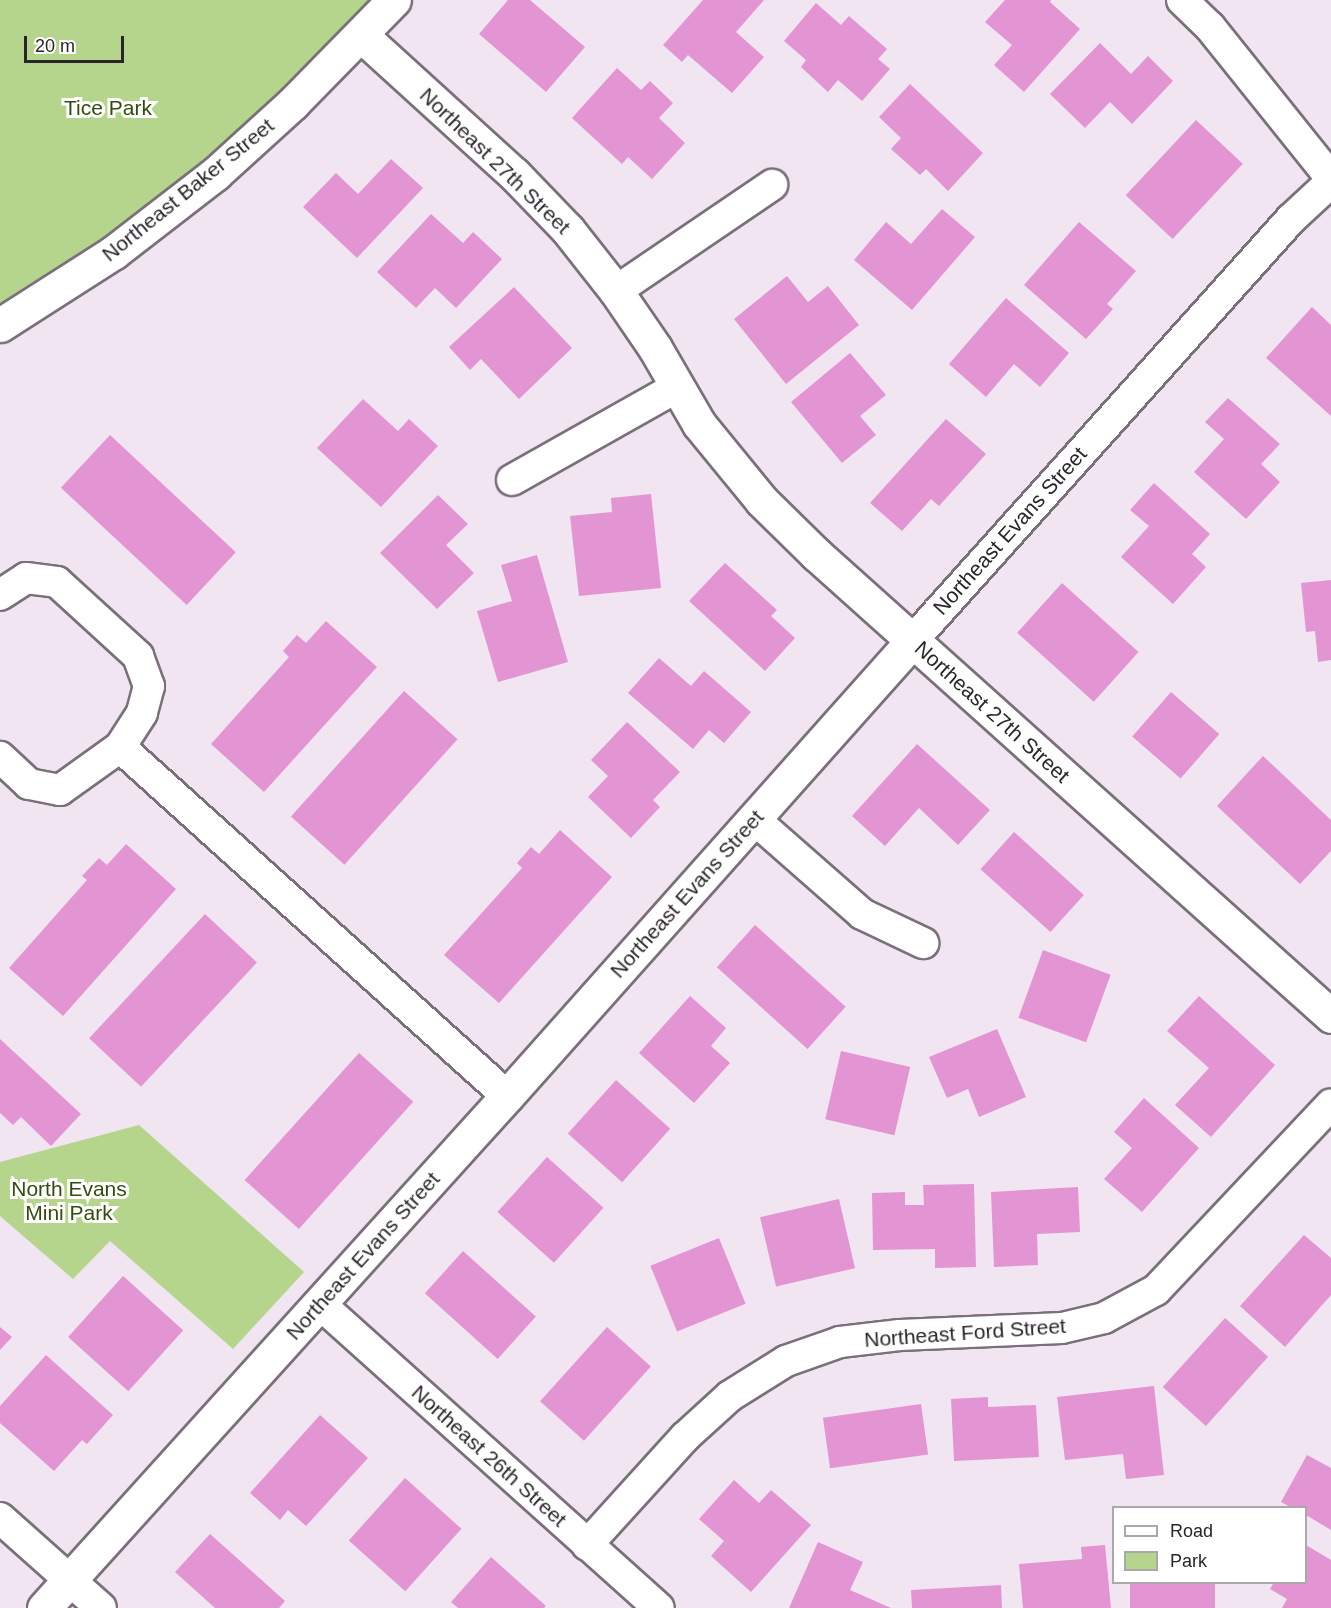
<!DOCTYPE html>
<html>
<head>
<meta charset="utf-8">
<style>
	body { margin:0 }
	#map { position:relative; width:1331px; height:1608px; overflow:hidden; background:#f1e5f2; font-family:Helvetica,sans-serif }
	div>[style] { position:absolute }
	.green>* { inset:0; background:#b4d58b }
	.building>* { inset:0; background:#e394d3; transform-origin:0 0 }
	.roads { filter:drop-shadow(2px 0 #7a707b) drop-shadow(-2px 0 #7a707b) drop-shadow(0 2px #7a707b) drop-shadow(0 -2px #7a707b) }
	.minor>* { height:30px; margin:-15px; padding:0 15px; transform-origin:15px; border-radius:15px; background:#fff }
	.tertiary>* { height:33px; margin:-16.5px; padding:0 16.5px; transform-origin:16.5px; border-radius:16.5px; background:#fff }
	.secondary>* { height:33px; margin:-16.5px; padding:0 16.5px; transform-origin:16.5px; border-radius:16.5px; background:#fff }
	span { translate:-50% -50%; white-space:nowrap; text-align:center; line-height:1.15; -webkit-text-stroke:6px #fff; paint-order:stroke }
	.park-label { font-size:21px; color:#344c0b }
	.street-label { font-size:21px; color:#2a252a }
	.legend { position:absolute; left:1112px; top:1506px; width:195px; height:78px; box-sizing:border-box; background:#fff; border:2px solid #aaa8aa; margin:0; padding:8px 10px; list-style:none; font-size:18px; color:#2a252a }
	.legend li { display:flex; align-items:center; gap:12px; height:30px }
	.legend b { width:30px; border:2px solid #aaa8aa }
	.scale { position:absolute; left:24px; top:36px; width:100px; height:27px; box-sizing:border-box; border:3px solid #2a252a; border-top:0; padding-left:8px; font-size:18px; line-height:21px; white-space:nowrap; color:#2a252a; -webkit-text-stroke:4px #fff; paint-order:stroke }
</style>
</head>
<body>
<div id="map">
	<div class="green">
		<div style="clip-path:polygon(0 0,382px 0,114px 252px,0 320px)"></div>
		<div style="clip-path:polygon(139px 1125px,304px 1272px,233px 1349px,110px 1241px,73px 1279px,0 1216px,0 1162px)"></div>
	</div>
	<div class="building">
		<div style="clip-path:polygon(508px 0,530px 0,585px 47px,546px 92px,479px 34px)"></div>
		<div style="clip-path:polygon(703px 0,764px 0,736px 32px,764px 57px,732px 93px,688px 55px,682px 62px,663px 45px)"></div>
		<div style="clip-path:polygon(1005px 0,1051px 0,1050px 2px,1080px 29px,1024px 92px,994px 65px,1012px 45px,985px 22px)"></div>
		<div style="clip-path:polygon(816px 3px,841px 25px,849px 16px,887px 49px,878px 59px,890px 69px,862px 101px,838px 80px,828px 92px,801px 67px,806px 60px,784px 41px)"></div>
		<div style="clip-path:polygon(1100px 43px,1131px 74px,1148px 56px,1173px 81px,1132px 124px,1110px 102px,1085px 128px,1050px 94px)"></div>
		<div style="clip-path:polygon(617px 68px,641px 90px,650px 81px,673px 103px,659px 118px,685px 143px,652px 179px,628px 157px,622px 164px,572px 118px)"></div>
		<div style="clip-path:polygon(910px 84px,983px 153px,948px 191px,926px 169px,920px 175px,891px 149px,901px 138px,879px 117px)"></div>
		<div style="left:1196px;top:120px;width:64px;height:103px;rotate:43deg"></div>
		<div style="clip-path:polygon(391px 159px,423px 188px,357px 258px,303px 207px,336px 173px,358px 194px)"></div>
		<div style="clip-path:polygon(942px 209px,975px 237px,912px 310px,854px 260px,886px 222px,911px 244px)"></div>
		<div style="clip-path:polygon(431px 214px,463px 243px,473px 232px,502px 259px,456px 308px,435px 288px,416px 308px,377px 272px)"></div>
		<div style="clip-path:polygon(1079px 222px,1136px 271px,1107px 304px,1113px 309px,1086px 339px,1024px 285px)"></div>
		<div style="clip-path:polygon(787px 276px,808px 302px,828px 286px,859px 325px,786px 384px,734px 319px)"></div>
		<div style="clip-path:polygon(514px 287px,572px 348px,519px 399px,481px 359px,470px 370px,449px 347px)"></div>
		<div style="clip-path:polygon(1006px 298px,1069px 353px,1040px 387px,1014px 364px,986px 397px,949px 364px)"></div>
		<div style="clip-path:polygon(1312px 307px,1331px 325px,1331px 416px,1266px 358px)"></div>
		<div style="clip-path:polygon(850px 353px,886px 395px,860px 416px,876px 435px,842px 463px,791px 402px)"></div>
		<div style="clip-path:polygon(1228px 398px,1280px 444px,1261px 464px,1280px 482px,1246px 519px,1194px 472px,1224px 439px,1205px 422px)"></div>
		<div style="clip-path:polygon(363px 399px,398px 431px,409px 419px,438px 446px,381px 507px,317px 448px)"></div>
		<div style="clip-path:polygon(946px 419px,986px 454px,939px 506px,931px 499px,902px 531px,870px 503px)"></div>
		<div style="left:110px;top:435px;width:172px;height:72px;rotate:43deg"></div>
		<div style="clip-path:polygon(1154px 483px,1210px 534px,1192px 554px,1206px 567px,1173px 604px,1121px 557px,1149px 526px,1130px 510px)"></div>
		<div style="clip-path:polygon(651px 494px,661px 588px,579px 596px,570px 516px,612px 512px,611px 498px)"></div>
		<div style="clip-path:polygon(438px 495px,468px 524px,446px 545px,474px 573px,437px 609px,380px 553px)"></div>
		<div style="clip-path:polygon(537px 555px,568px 662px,498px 682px,477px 611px,512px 601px,501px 565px)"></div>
		<div style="clip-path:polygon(725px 563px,777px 610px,771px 616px,795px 638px,765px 671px,689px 601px)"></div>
		<div style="clip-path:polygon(1331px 580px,1331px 660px,1318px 662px,1315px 631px,1306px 632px,1301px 583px)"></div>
		<div style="left:1062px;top:583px;width:103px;height:67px;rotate:42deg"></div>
		<div style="clip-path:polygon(326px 621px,377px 667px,264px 792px,211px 744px,289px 657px,283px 651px,297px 635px,306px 643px)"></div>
		<div style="clip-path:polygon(659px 658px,691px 686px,704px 671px,751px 712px,724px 743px,709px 730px,693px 749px,628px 693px)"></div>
		<div style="left:404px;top:691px;width:72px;height:169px;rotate:42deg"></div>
		<div style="left:1171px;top:692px;width:64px;height:59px;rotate:41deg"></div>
		<div style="clip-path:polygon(627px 722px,680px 772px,653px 800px,660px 807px,631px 838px,588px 797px,608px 776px,591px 760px)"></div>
		<div style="clip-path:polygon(917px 744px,990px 810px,958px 845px,919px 808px,885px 846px,852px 816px)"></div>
		<div style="clip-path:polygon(1263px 756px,1331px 820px,1331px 851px,1300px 884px,1217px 806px)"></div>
		<div style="clip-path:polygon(560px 830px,612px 877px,499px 1003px,444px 955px,522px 868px,517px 863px,531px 847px,539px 854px)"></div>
		<div style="left:1014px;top:832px;width:94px;height:50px;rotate:42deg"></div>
		<div style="clip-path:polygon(126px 844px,176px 889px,63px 1016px,9px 968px,87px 880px,82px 876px,99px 858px,107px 865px)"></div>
		<div style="left:205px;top:914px;width:71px;height:170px;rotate:43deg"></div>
		<div style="left:755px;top:925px;width:122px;height:57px;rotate:42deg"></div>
		<div style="left:1043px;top:950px;width:72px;height:72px;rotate:20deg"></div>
		<div style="clip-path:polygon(690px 996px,726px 1028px,711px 1046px,730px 1063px,694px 1103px,639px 1053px)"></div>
		<div style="clip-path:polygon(1199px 996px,1275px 1065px,1211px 1137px,1175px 1105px,1209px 1068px,1167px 1031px)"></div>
		<div style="clip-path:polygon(997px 1029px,1026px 1097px,979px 1117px,968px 1089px,947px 1098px,929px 1057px)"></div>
		<div style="clip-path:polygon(0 1039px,81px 1114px,51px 1146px,21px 1117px,13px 1125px,0 1113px)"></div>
		<div style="left:841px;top:1051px;width:71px;height:70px;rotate:13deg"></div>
		<div style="left:359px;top:1053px;width:73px;height:171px;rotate:42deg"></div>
		<div style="left:616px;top:1080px;width:73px;height:72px;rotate:42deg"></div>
		<div style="clip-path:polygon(1144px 1098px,1199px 1148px,1142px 1212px,1104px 1179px,1132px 1148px,1114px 1132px)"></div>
		<div style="left:547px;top:1157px;width:76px;height:74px;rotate:42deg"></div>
		<div style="clip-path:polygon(974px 1184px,976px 1267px,935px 1268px,935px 1249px,873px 1250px,872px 1193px,905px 1192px,905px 1205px,924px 1205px,923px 1185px)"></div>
		<div style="clip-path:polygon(1078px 1187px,1080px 1232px,1037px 1234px,1038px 1265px,994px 1267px,991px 1192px)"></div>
		<div style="left:839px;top:1199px;width:71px;height:81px;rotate:77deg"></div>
		<div style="clip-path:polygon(1304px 1235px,1331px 1258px,1331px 1295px,1285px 1347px,1240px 1306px)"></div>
		<div style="left:719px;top:1238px;width:71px;height:74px;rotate:68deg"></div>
		<div style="left:463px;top:1251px;width:98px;height:57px;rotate:42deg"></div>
		<div style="left:123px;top:1276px;width:81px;height:82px;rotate:42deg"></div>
		<div style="left:1225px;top:1318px;width:58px;height:93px;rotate:42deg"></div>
		<div style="clip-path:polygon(0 1327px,12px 1337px,0 1350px)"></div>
		<div style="left:607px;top:1327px;width:59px;height:100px;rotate:42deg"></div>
		<div style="clip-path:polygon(46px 1355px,113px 1415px,87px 1444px,82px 1440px,54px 1471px,0 1423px,0 1406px)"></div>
		<div style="clip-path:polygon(1154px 1386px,1164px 1475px,1126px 1479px,1123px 1454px,1065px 1460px,1057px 1397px)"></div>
		<div style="clip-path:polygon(988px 1397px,988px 1407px,1036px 1405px,1039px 1457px,954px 1461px,951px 1399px)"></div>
		<div style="left:921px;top:1404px;width:51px;height:99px;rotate:82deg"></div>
		<div style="clip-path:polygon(320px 1415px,368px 1458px,306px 1526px,288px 1510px,280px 1520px,250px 1493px)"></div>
		<div style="clip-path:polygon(1307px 1455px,1331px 1468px,1331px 1530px,1306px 1515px,1306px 1508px,1292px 1508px,1281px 1502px)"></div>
		<div style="left:405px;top:1478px;width:76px;height:84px;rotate:42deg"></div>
		<div style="clip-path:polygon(734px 1480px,759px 1503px,771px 1490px,811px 1525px,751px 1592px,711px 1556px,724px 1541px,699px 1519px)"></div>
		<div style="clip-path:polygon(210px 1534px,285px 1601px,279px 1608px,215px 1608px,175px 1572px)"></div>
		<div style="clip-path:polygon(818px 1542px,863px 1562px,850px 1590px,891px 1608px,789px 1608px)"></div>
		<div style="clip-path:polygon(1105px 1545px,1111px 1608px,1023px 1608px,1019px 1564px,1082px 1559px,1081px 1547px)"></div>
		<div style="clip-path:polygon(1306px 1545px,1331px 1560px,1331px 1608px,1282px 1608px,1287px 1599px,1270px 1589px,1274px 1582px,1306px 1582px)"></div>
		<div style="clip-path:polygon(491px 1557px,546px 1606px,544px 1608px,458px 1608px,451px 1602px)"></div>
		<div style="left:1130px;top:1582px;width:85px;height:26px"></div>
		<div style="clip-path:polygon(1001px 1585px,1002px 1608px,912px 1608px,911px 1590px)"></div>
	</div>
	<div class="roads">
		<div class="minor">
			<div style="left:1182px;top:0;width:39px;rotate:44deg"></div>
			<div style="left:1210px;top:27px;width:193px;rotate:51.3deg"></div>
			<div style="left:616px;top:291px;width:189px;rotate:-34.2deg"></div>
			<div style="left:512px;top:480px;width:189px;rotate:-29.4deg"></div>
			<div style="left:0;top:595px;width:31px;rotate:-33deg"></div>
			<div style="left:26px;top:578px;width:31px;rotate:7deg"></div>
			<div style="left:57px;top:582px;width:110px;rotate:42.4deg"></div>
			<div style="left:138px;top:656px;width:32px;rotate:70deg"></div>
			<div style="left:149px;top:686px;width:28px;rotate:105deg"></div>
			<div style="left:142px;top:713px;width:40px;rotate:122.9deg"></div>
			<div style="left:120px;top:747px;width:74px;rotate:144.4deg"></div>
			<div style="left:60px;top:790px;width:32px;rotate:-169deg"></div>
			<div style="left:29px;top:784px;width:40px;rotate:-137deg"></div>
			<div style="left:913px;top:640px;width:566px;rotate:-48.08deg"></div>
			<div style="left:1291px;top:219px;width:54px;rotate:-42.8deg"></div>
			<div style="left:120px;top:747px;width:521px;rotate:42.04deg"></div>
			<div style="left:754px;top:819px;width:144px;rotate:41.3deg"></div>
			<div style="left:862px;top:914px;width:68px;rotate:25.4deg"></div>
			<div style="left:320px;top:1304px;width:455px;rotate:41.9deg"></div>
			<div style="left:0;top:1518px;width:135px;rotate:41.7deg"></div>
			<div style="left:587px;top:1545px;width:146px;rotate:-47.8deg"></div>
			<div style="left:685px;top:1437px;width:61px;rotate:-42.3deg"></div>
			<div style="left:730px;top:1396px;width:66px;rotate:-32deg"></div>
			<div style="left:786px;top:1361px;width:57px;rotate:-19.4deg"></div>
			<div style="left:840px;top:1342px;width:60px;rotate:-6.7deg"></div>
			<div style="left:900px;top:1335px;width:162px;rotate:-2.5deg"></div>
			<div style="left:1062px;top:1328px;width:43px;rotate:-13.4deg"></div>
			<div style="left:1104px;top:1318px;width:59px;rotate:-28.3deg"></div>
			<div style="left:1156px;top:1290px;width:255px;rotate:-46.7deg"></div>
		</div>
		<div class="tertiary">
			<div style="left:361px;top:35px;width:207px;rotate:42.3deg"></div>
			<div style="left:514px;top:174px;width:78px;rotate:46deg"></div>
			<div style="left:568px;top:230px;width:78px;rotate:51.8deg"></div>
			<div style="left:616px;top:291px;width:69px;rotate:55.6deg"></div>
			<div style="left:655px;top:348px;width:88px;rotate:59.9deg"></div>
			<div style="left:699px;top:424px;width:99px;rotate:50.7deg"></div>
			<div style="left:762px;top:501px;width:76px;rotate:44.5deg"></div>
			<div style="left:816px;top:554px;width:692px;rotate:41.89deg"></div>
			<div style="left:44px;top:1608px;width:690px;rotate:-47.88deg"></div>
			<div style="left:507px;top:1096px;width:611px;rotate:-48.32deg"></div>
		</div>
		<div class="secondary">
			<div style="left:0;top:325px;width:135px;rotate:-32.6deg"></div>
			<div style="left:114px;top:252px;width:128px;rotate:-37.7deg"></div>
			<div style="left:215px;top:174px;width:105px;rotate:-42.3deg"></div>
			<div style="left:293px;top:103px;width:144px;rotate:-45.6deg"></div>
		</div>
	</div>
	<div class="park-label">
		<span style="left:108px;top:108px">Tice Park</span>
		<span style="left:69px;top:1201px">North Evans<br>Mini Park</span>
	</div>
	<div class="street-label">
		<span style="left:495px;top:161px;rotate:44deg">Northeast 27th Street</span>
		<span style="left:188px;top:190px;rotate:-39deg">Northeast Baker Street</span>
		<span style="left:1010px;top:531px;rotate:-48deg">Northeast Evans Street</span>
		<span style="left:992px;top:712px;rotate:42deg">Northeast 27th Street</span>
		<span style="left:687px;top:894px;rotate:-48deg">Northeast Evans Street</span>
		<span style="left:363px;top:1256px;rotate:-48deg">Northeast Evans Street</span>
		<span style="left:965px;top:1333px;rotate:-4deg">Northeast Ford Street</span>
		<span style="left:489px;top:1456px;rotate:42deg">Northeast 26th Street</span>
	</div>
	<ul class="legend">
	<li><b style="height:8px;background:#fff"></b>Road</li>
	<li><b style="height:16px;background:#b4d58b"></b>Park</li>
	</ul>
	<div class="scale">20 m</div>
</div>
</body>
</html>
